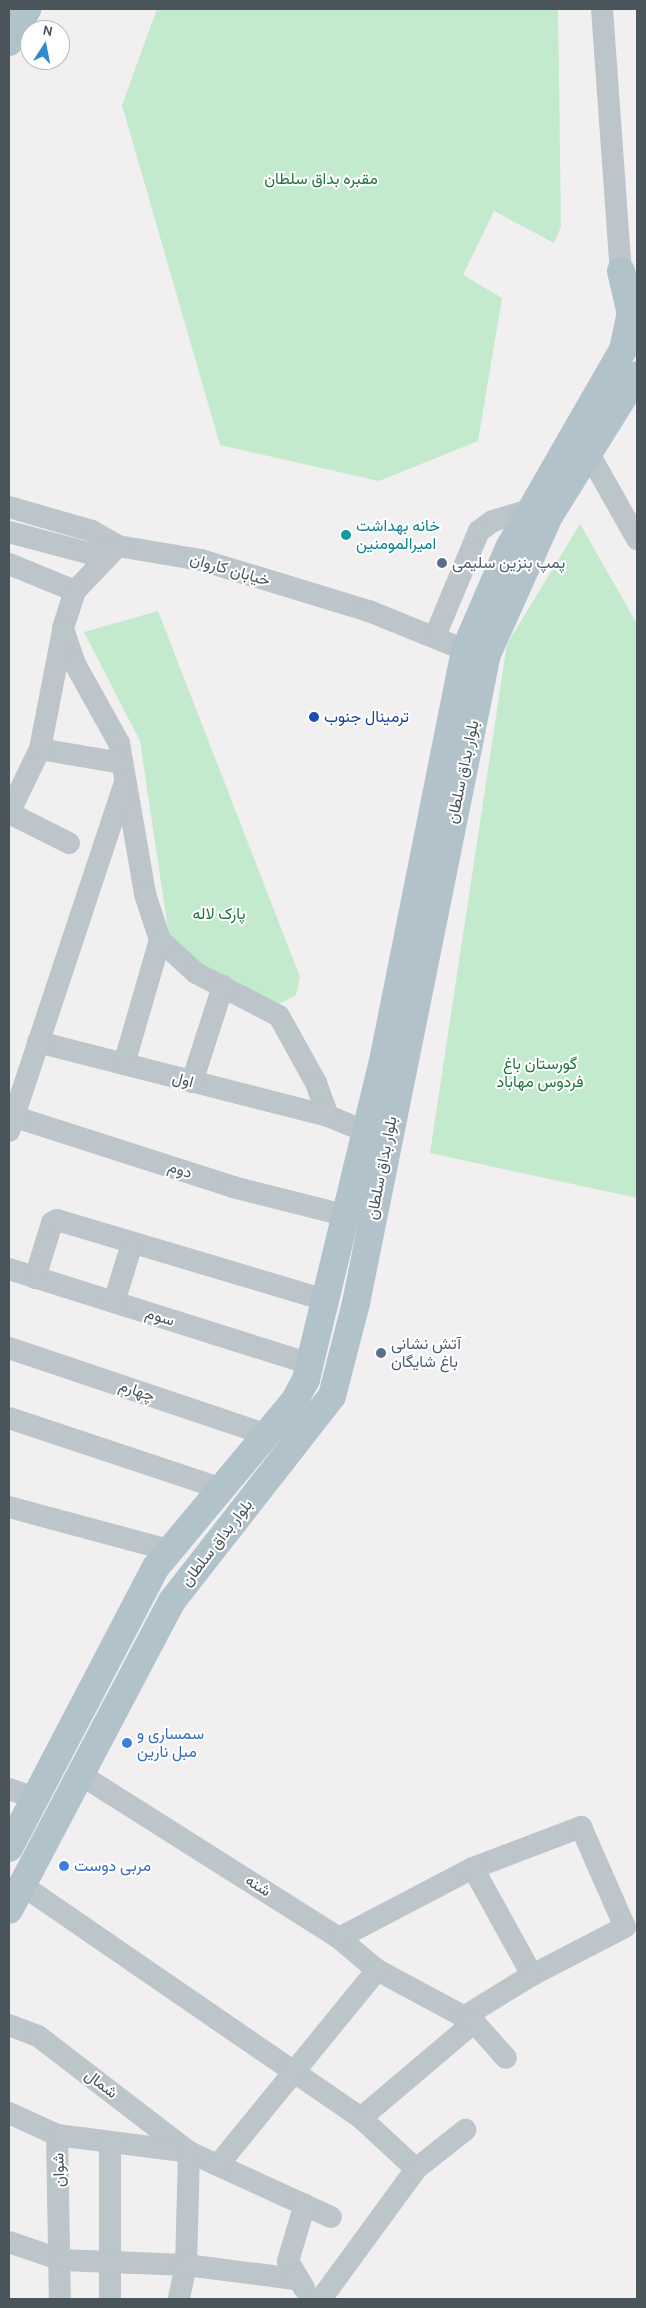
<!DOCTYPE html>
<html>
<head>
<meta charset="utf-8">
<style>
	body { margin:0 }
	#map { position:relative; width:646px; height:2308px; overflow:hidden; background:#f1eff0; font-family:Karla,Vazirmatn,sans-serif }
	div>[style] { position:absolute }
	.green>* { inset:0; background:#c3eacc }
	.minor>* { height:22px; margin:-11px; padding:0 11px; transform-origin:11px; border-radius:11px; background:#bcc5ca }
	.major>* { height:28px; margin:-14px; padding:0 14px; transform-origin:14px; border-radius:14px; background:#b2c2cb }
	.dots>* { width:14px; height:14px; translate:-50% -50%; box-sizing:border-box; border:2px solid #fff; border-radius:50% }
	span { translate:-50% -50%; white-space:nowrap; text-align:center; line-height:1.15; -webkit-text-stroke:4px #fff; paint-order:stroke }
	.park-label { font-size:16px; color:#22743e }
	.culture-label { font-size:16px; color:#0d838f }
	.left { translate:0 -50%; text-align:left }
	.service-label { font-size:16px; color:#4e5e75 }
	.street-label { font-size:16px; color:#49555a }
	.transit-label { font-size:16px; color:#164399 }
	.shop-label { font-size:16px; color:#366cbe }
	.frame { position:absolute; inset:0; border:10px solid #49555a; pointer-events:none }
	.north { position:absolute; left:20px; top:20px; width:50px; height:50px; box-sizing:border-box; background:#fff; border:1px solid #b6bbbd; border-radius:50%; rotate:11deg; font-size:14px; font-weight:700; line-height:20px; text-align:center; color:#49555a }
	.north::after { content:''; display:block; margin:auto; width:18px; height:22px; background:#2e8bcc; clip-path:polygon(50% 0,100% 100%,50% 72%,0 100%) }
</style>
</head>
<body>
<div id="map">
	<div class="green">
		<div style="clip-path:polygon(157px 9px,558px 9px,561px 227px,554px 243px,494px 211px,463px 275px,502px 298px,478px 441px,379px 481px,220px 445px,122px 105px)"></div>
		<div style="clip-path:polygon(580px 524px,637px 624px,637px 1198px,430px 1153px,507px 644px)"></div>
		<div style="clip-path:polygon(158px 611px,300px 977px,296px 995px,279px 1004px,182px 954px,169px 936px,140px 741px,84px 632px)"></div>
	</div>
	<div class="minor">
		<div style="left:602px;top:9px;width:263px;rotate:85.9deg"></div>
		<div style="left:621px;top:271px;width:17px;rotate:50deg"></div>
		<div style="left:588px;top:452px;width:100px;rotate:60.6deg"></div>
		<div style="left:9px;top:507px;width:86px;rotate:16.1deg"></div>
		<div style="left:92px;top:531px;width:30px;rotate:30deg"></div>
		<div style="left:118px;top:546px;width:84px;rotate:9.6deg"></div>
		<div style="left:201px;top:560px;width:176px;rotate:16.9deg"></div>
		<div style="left:369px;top:611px;width:104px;rotate:22.1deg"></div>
		<div style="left:9px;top:532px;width:82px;rotate:14.9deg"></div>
		<div style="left:88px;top:553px;width:31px;rotate:-13deg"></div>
		<div style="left:9px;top:564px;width:71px;rotate:22.2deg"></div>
		<div style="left:75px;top:591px;width:62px;rotate:-46.3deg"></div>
		<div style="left:75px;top:591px;width:40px;rotate:108deg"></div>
		<div style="left:63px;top:629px;width:37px;rotate:71deg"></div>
		<div style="left:75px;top:664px;width:90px;rotate:60.9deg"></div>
		<div style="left:119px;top:743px;width:153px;rotate:80.2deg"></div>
		<div style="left:145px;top:894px;width:48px;rotate:71.9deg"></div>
		<div style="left:160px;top:940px;width:49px;rotate:42.5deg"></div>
		<div style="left:196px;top:973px;width:93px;rotate:27.4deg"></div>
		<div style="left:279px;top:1016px;width:77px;rotate:61.1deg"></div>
		<div style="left:316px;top:1083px;width:35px;rotate:70deg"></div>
		<div style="left:328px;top:1116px;width:42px;rotate:22.3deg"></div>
		<div style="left:435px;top:636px;width:114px;rotate:-67.3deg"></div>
		<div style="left:479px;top:531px;width:17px;rotate:-36deg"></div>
		<div style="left:493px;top:521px;width:39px;rotate:-17deg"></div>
		<div style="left:40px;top:749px;width:83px;rotate:9.7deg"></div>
		<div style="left:9px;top:813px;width:71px;rotate:-64.2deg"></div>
		<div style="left:40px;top:749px;width:120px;rotate:-79deg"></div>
		<div style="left:9px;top:813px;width:67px;rotate:26.6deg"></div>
		<div style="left:38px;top:1042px;width:299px;rotate:14.3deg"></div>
		<div style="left:124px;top:1064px;width:129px;rotate:-73.8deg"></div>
		<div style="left:192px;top:1082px;width:101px;rotate:-72.1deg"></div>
		<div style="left:9px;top:1115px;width:235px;rotate:17.8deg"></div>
		<div style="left:233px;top:1187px;width:119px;rotate:14.2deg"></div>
		<div style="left:9px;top:1131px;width:364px;rotate:-71.6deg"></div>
		<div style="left:9px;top:1269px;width:316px;rotate:17.5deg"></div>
		<div style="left:35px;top:1278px;width:58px;rotate:-72.8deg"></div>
		<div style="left:52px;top:1223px;width:6px;rotate:-31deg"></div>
		<div style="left:57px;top:1220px;width:281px;rotate:16.6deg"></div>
		<div style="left:114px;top:1302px;width:61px;rotate:-72.8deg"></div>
		<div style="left:9px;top:1348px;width:270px;rotate:18.6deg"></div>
		<div style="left:9px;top:1418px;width:222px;rotate:18.4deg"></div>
		<div style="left:9px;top:1507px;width:165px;rotate:15.1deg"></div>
		<div style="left:9px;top:1789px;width:28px;rotate:19deg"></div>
		<div style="left:473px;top:1868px;width:116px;rotate:-20.8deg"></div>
		<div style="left:581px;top:1827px;width:109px;rotate:66.3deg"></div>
		<div style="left:625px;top:1927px;width:105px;rotate:152.7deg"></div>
		<div style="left:22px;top:1885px;width:411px;rotate:34.5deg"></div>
		<div style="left:361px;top:2118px;width:148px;rotate:-40.3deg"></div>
		<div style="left:474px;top:2022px;width:110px;rotate:-151.8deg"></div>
		<div style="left:377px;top:1970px;width:50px;rotate:-139.9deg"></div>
		<div style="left:339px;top:1938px;width:305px;rotate:-147.7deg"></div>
		<div style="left:339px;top:1938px;width:151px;rotate:-27.6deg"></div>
		<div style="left:473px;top:1868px;width:122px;rotate:61.1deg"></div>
		<div style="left:532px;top:1975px;width:79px;rotate:148.5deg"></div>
		<div style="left:474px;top:2022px;width:48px;rotate:48.4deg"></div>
		<div style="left:9px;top:2025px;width:31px;rotate:21deg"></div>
		<div style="left:38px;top:2036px;width:190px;rotate:37.5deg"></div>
		<div style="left:189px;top:2152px;width:156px;rotate:24.6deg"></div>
		<div style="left:9px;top:2113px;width:53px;rotate:24.6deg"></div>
		<div style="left:57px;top:2135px;width:164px;rotate:89deg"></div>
		<div style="left:361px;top:2118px;width:75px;rotate:42.8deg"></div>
		<div style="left:57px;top:2135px;width:133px;rotate:7.3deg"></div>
		<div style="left:189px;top:2152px;width:113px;rotate:91.5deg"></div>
		<div style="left:186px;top:2265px;width:35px;rotate:102deg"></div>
		<div style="left:110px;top:2145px;width:154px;rotate:90deg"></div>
		<div style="left:218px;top:2165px;width:252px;rotate:-50.8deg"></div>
		<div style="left:9px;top:2242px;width:56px;rotate:18.8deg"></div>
		<div style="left:62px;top:2260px;width:124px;rotate:2.3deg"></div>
		<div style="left:186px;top:2265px;width:110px;rotate:7.3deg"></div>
		<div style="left:304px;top:2288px;width:31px;rotate:-121deg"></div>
		<div style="left:288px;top:2261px;width:59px;rotate:-73.4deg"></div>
		<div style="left:321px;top:2299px;width:161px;rotate:-53.8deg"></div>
		<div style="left:416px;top:2169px;width:63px;rotate:-38.5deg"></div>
	</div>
	<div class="major">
		<div style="left:9px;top:42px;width:38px;rotate:-61deg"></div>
		<div style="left:621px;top:271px;width:40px;rotate:77deg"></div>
		<div style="left:9px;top:1848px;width:317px;rotate:-62.4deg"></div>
		<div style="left:156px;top:1567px;width:217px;rotate:-50.2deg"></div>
		<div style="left:295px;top:1400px;width:24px;rotate:-62deg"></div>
		<div style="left:306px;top:1379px;width:332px;rotate:-76.4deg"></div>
		<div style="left:384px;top:1056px;width:414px;rotate:-78.7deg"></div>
		<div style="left:465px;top:650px;width:111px;rotate:-66.7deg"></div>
		<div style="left:509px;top:548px;width:228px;rotate:-60.1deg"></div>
		<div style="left:623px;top:350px;width:34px;rotate:-78deg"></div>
		<div style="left:9px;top:1910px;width:349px;rotate:-62.2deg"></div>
		<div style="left:172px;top:1601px;width:260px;rotate:-52deg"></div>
		<div style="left:332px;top:1396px;width:96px;rotate:-75.5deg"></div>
		<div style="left:356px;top:1303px;width:662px;rotate:-78.59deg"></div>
		<div style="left:487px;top:654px;width:151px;rotate:-65.8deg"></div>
		<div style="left:549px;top:516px;width:166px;rotate:-58deg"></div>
	</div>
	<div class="dots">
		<div style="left:346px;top:535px;background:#0f9aa8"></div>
		<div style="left:442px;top:563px;background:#5c6f8a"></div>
		<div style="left:314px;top:717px;background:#1a4fb4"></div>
		<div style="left:381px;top:1353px;background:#5c6f8a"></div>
		<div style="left:127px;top:1743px;background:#3f7fe0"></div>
		<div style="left:64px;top:1866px;background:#3f7fe0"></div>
	</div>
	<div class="park-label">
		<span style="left:321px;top:179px">مقبره بداق سلطان</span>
		<span style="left:219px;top:914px">پارک لاله</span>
		<span style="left:540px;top:1073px">گورستان باغ<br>فردوس مهاباد</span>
	</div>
	<div class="culture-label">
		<span class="left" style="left:356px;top:535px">خانه بهداشت<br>امیرالمومنین</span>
	</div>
	<div class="service-label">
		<span class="left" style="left:452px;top:563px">پمپ بنزین سلیمی</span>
		<span class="left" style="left:391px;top:1353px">آتش نشانی<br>باغ شایگان</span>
	</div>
	<div class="street-label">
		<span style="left:230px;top:570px;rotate:16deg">خیابان کاروان</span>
		<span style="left:463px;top:772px;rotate:-78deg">بلوار بداق سلطان</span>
		<span style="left:183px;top:1080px;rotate:15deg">اول</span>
		<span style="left:382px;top:1168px;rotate:-79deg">بلوار بداق سلطان</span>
		<span style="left:180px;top:1170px;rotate:18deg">دوم</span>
		<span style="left:160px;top:1317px;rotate:17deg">سوم</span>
		<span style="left:137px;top:1391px;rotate:19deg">چهارم</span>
		<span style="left:217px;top:1543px;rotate:-52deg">بلوار بداق سلطان</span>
		<span style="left:258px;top:1886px;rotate:32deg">شنه</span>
		<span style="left:101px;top:2084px;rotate:37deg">شمال</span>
		<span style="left:59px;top:2170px;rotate:-92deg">شوان</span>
	</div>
	<div class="transit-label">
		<span class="left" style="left:324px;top:717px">ترمینال جنوب</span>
	</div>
	<div class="shop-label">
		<span class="left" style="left:137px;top:1743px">سمساری و<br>مبل نارین</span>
		<span class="left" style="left:74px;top:1866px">مربی دوست</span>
	</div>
	<div class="frame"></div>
	<div class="north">N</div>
</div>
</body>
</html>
